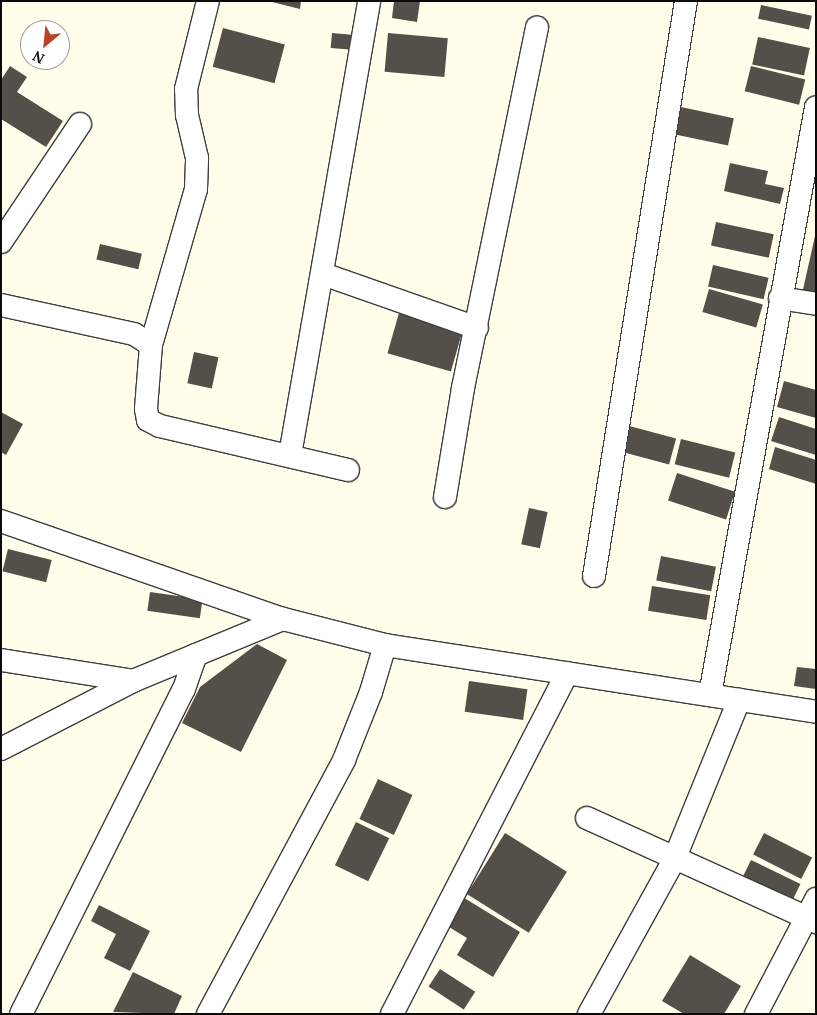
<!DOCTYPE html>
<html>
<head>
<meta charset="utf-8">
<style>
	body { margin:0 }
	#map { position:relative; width:817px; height:1015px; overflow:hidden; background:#fefeea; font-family:"PT Serif",serif }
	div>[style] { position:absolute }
	.building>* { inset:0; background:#544f48; transform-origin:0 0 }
	.roads { filter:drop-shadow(1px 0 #3e3e3e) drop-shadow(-1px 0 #3e3e3e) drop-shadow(0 1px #3e3e3e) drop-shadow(0 -1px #3e3e3e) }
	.minor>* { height:22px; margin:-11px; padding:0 11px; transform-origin:11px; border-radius:11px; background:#fff }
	span { translate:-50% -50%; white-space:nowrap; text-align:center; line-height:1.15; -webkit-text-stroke:5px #fff; paint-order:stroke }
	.frame { position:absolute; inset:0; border:2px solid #0b0b0b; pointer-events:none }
	.north { position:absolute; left:20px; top:20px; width:50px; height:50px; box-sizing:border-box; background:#fff; border:1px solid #9d9d9d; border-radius:50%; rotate:208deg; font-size:14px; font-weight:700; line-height:20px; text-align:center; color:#0b0b0b }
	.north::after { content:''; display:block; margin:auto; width:18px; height:22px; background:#b64229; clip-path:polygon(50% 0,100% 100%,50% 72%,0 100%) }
</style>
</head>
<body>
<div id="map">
	<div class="building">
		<div style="clip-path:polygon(268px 1px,301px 1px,300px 9px)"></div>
		<div style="clip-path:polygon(394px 1px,420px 1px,417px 22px,392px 18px)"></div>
		<div style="left:761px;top:5px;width:52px;height:14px;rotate:12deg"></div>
		<div style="left:223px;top:28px;width:64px;height:40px;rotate:15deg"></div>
		<div style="left:332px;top:33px;width:25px;height:15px;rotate:5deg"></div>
		<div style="left:388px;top:33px;width:60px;height:39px;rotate:5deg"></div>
		<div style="left:758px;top:37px;width:53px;height:28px;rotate:12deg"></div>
		<div style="clip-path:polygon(10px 66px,27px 77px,17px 92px,63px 121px,46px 147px,1px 119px,1px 80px)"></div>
		<div style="left:751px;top:66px;width:56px;height:26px;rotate:14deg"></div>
		<div style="left:681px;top:107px;width:54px;height:28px;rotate:12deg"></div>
		<div style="clip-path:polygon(730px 163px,768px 171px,765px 184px,784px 188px,780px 204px,724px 191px)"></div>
		<div style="left:716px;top:222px;width:59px;height:24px;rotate:12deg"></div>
		<div style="clip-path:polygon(815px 236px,816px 236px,816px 297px,802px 294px)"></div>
		<div style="left:100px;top:244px;width:43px;height:16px;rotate:13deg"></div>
		<div style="left:713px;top:265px;width:57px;height:22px;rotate:13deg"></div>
		<div style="left:709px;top:289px;width:56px;height:24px;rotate:16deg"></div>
		<div style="left:399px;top:313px;width:66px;height:42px;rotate:16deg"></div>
		<div style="left:194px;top:352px;width:25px;height:32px;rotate:12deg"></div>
		<div style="clip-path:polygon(784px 381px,816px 390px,816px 418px,777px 407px)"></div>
		<div style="clip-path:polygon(1px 412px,23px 424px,6px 455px,1px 452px)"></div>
		<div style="clip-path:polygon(779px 417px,816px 429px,816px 455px,771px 441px)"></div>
		<div style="left:622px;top:424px;width:56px;height:27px;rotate:15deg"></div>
		<div style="left:681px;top:439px;width:56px;height:26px;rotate:14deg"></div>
		<div style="clip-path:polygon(775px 447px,816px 460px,816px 484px,769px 469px)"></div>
		<div style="left:677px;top:473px;width:61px;height:29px;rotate:18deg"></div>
		<div style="left:529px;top:508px;width:19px;height:37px;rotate:12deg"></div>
		<div style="left:8px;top:549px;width:45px;height:23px;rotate:14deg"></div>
		<div style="left:661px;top:556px;width:56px;height:25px;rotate:11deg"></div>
		<div style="left:652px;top:586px;width:59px;height:25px;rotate:9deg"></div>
		<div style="left:150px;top:592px;width:53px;height:19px;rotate:8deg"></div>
		<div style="clip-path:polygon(257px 644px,287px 660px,241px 752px,182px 723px,200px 687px)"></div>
		<div style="clip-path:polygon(797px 667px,816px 669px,816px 689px,794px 686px)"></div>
		<div style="left:469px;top:681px;width:59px;height:31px;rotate:8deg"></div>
		<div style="left:378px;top:779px;width:38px;height:44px;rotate:25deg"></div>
		<div style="left:356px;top:822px;width:37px;height:48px;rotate:26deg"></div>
		<div style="left:505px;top:833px;width:73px;height:72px;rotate:32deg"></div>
		<div style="left:764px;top:833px;width:54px;height:24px;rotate:27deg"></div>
		<div style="left:751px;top:860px;width:55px;height:24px;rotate:26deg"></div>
		<div style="clip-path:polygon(461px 896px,520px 932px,493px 977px,457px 955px,467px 938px,444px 924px)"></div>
		<div style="clip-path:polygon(99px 905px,150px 931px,130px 971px,104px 958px,116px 934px,91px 921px)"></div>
		<div style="clip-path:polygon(690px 955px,741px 986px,724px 1014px,684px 1014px,662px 1001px)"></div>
		<div style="left:440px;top:969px;width:42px;height:21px;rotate:33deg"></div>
		<div style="clip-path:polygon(133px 972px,182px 996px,174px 1014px,113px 1012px)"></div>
	</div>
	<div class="roads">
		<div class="minor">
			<div style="left:1px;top:242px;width:142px;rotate:-56.2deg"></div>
			<div style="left:323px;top:274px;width:163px;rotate:19.3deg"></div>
			<div style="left:780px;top:298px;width:36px;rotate:9deg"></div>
			<div style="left:1px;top:305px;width:136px;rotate:12.3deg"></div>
			<div style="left:134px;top:334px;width:20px;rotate:33deg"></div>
			<div style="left:151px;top:345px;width:64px;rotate:94.5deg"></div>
			<div style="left:146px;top:409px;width:11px;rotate:80deg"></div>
			<div style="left:148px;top:420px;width:13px;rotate:27deg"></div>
			<div style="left:160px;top:426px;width:193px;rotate:13.2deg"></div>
			<div style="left:151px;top:345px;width:162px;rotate:-73.9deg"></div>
			<div style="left:196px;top:189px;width:31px;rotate:-88deg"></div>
			<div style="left:197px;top:158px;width:44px;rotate:-103.1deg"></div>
			<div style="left:187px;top:115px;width:26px;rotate:-92deg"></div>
			<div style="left:186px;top:89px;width:91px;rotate:-76deg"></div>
			<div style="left:290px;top:455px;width:461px;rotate:-80.1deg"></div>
			<div style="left:445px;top:497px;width:110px;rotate:-80.6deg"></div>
			<div style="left:463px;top:388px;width:368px;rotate:-78.4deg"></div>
			<div style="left:1px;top:521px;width:299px;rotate:19.2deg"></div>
			<div style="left:283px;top:619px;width:105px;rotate:14.3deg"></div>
			<div style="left:385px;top:645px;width:436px;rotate:8.8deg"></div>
			<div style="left:594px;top:576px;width:582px;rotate:-80.91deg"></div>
			<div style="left:1px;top:660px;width:134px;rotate:9deg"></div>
			<div style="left:710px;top:695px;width:597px;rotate:-79.78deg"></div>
			<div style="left:1px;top:749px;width:148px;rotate:-27.3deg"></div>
			<div style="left:133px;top:681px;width:162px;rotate:-22.5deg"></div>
			<div style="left:587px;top:818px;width:252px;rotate:24.4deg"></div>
			<div style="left:21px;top:1014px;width:364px;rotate:-63.4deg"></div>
			<div style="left:184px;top:689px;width:36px;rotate:-71deg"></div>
			<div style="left:208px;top:1014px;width:288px;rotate:-61.8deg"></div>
			<div style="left:344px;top:760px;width:73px;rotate:-68.3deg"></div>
			<div style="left:371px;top:692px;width:49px;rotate:-73.4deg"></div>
			<div style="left:392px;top:1014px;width:383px;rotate:-62.8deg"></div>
			<div style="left:589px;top:1014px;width:176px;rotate:-61.1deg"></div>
			<div style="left:674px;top:860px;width:173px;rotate:-67.9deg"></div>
			<div style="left:756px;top:1014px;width:130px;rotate:-62.4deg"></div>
		</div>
	</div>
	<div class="frame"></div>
	<div class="north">N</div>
</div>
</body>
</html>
